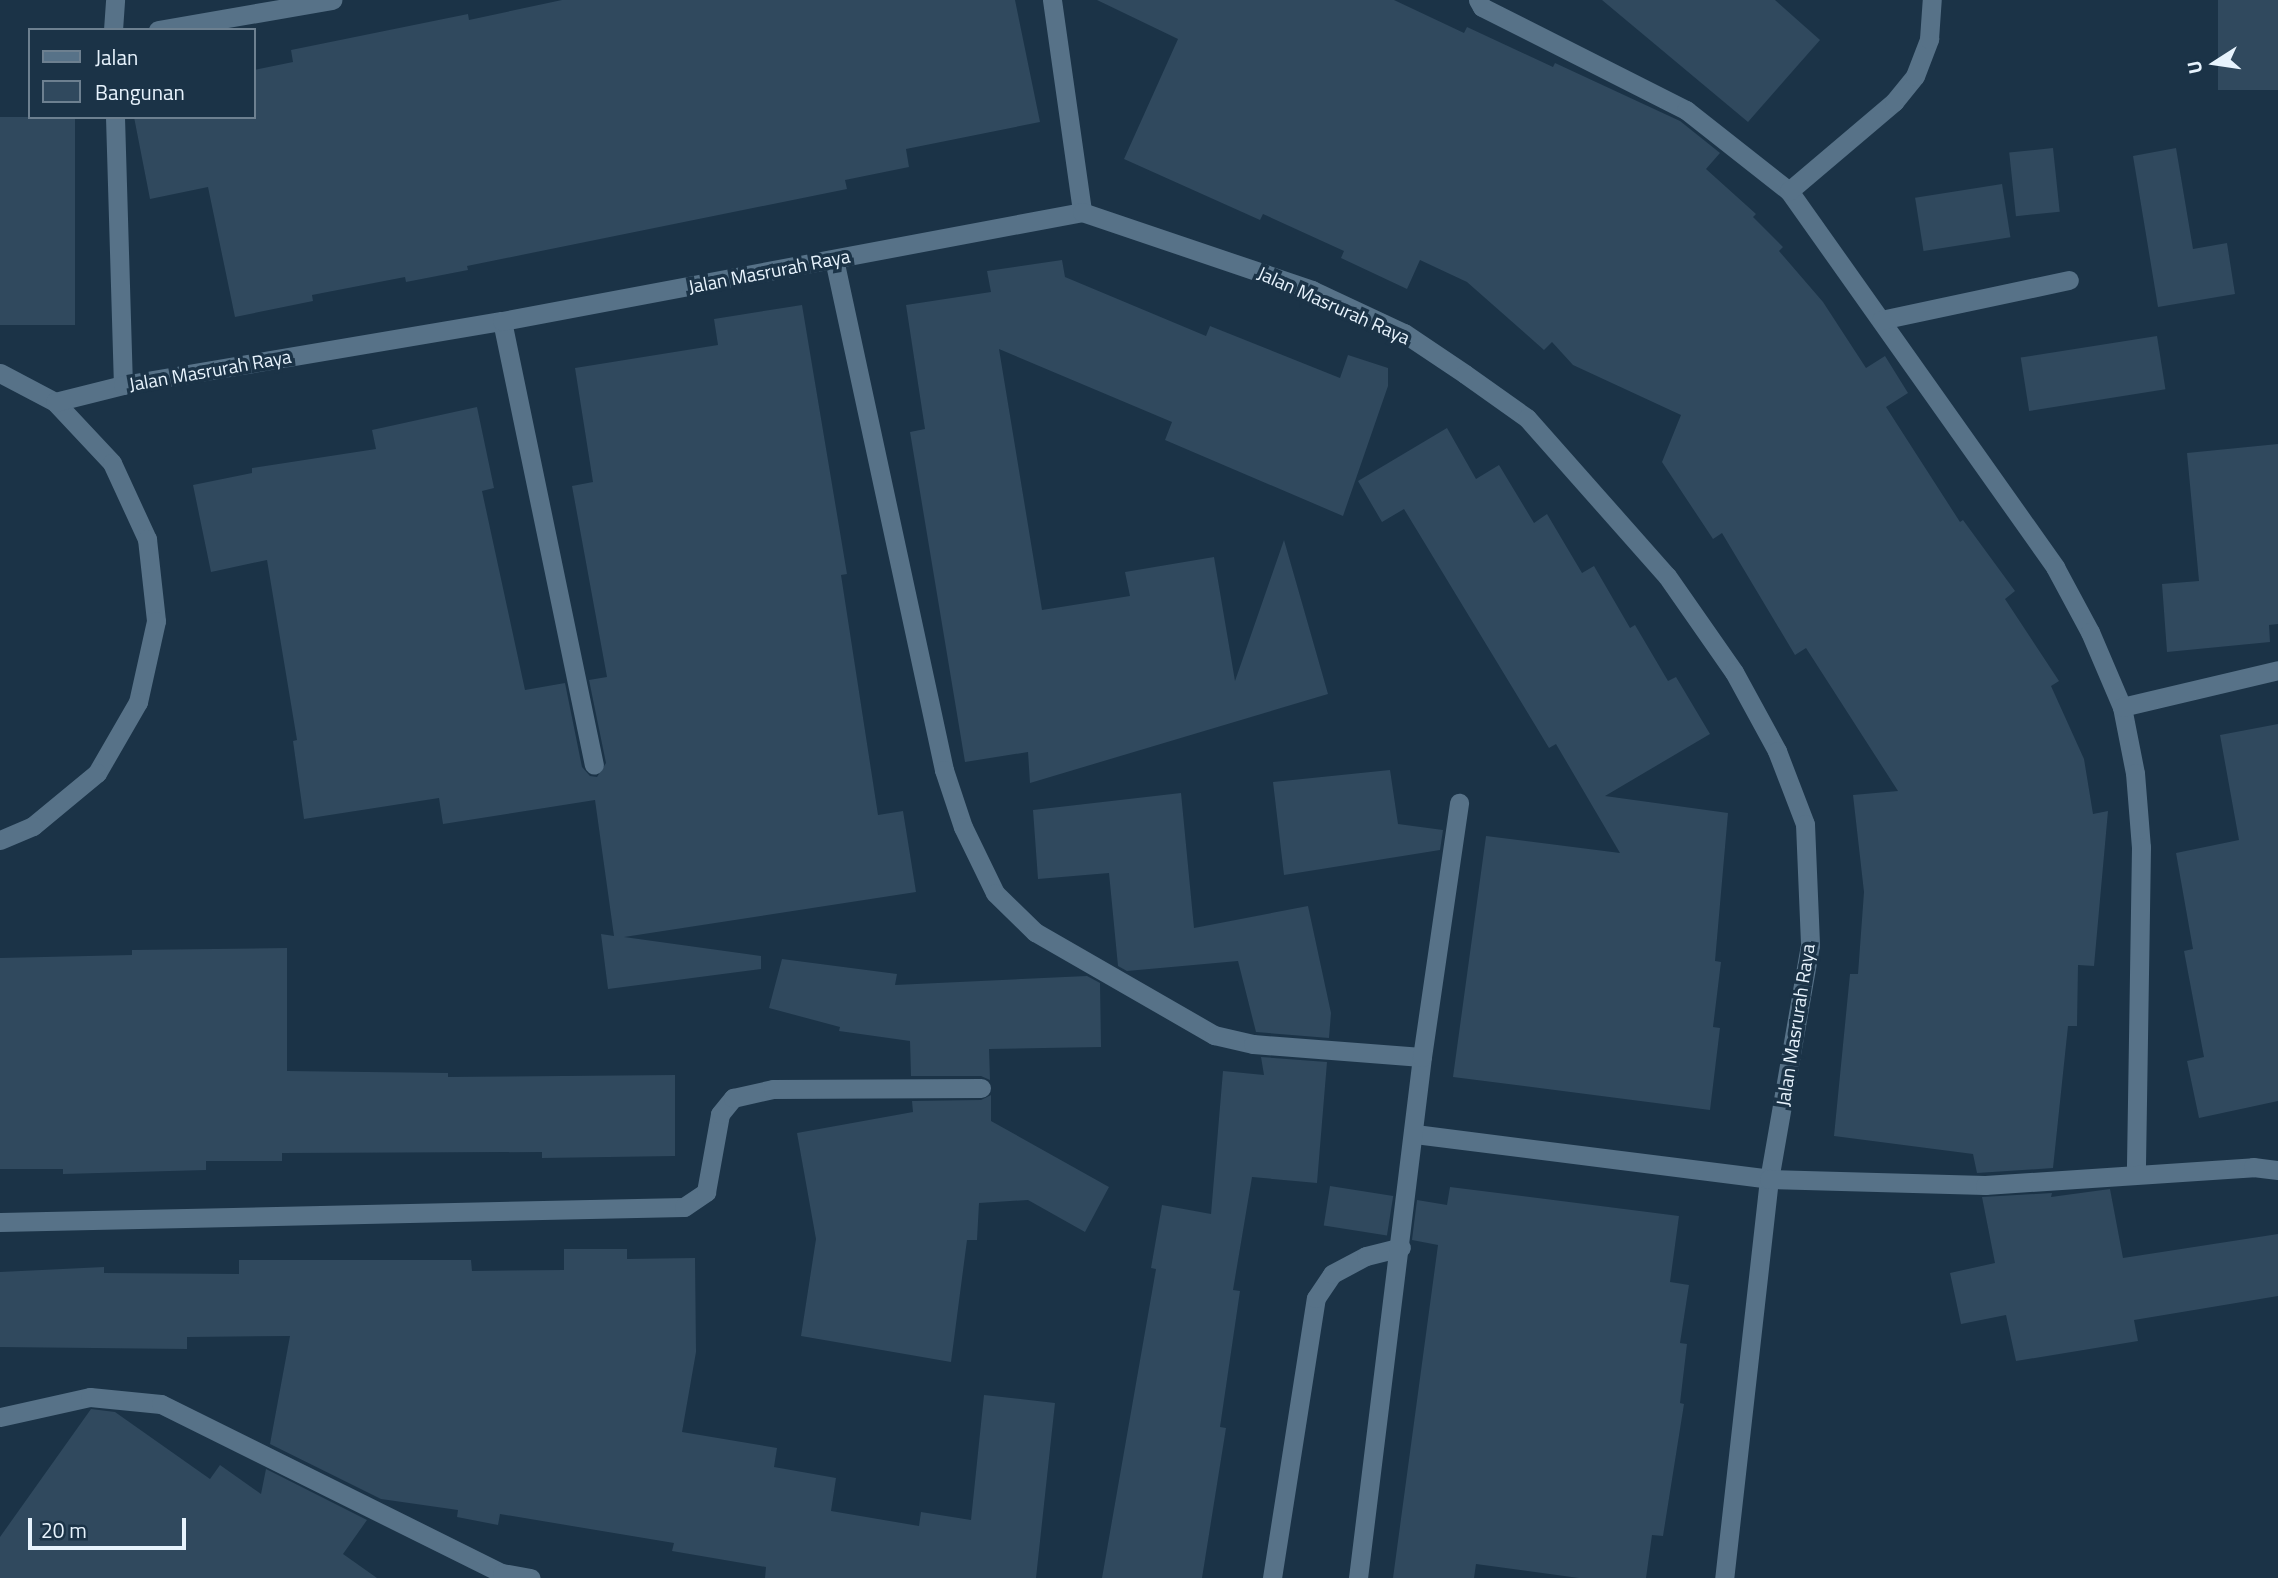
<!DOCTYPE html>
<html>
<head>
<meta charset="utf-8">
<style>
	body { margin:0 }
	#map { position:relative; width:2278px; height:1578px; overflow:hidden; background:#1b3347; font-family:"Titillium Web",sans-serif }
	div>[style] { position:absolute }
	.building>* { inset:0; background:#30495e; transform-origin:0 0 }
	.minor>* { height:19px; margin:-9.5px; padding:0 9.5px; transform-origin:9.5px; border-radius:9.5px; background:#577288 }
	span { translate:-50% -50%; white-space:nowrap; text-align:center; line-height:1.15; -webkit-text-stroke:7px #1b3347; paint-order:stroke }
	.street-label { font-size:19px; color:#e7f3fd }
	.legend { position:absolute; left:28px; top:28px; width:228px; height:91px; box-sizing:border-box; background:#1b3347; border:2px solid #6d8090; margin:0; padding:9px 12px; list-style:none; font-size:21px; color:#e7f3fd }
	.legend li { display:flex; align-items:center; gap:14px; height:35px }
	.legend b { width:35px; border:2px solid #6d8090 }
	.north { position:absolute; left:2180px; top:28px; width:70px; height:70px; -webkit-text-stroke:5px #1b3347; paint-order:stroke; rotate:258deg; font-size:19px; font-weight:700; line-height:28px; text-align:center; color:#e7f3fd }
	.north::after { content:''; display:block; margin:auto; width:24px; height:32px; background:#e7f3fd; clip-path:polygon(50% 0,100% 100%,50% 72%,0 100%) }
	.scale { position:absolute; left:28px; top:1518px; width:158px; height:32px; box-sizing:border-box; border:4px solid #e7f3fd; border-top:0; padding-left:9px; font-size:21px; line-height:24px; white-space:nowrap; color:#e7f3fd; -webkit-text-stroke:5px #1b3347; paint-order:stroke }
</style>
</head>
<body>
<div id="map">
	<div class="building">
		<div style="clip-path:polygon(562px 0,1015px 0,1040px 122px,906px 149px,909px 167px,845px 180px,847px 189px,467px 266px,468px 270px,406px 282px,405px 277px,312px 295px,313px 301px,235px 317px,208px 187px,150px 199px,134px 117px,254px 117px,254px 70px,293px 62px,291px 50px,468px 14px,469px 20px)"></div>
		<div style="clip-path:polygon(1097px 0,1394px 0,1464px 33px,1467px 27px,1553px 67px,1555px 63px,1680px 121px,1720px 153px,1706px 169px,1756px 214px,1753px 217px,1783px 247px,1779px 251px,1823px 302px,1866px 368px,1885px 356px,1908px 393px,1886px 407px,1960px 522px,1963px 520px,2015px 591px,2005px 599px,2059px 681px,2051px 686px,2084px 759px,2093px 814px,2108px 811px,2094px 966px,2078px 965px,2077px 1026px,2068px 1026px,2053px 1168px,1977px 1173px,1973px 1154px,1834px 1136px,1850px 974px,1858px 974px,1864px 892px,1853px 795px,1898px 791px,1806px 648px,1795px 655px,1722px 533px,1713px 539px,1662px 462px,1681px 415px,1573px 365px,1552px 342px,1544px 350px,1467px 282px,1420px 260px,1407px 289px,1341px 258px,1344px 251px,1263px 214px,1260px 220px,1124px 159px,1178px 39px)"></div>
		<div style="clip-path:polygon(1602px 0,1775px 0,1820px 40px,1748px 122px)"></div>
		<div style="left:2218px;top:0;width:60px;height:90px"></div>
		<div style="left:0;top:117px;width:75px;height:208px"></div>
		<div style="left:2053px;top:148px;width:64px;height:44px;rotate:84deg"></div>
		<div style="clip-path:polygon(2176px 148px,2193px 249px,2227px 243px,2235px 294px,2158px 307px,2133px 156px)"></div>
		<div style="left:2002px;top:184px;width:54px;height:88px;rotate:81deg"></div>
		<div style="clip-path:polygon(1062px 260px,1065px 277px,1206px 336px,1210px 326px,1340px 378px,1348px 355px,1388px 368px,1388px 386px,1343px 516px,1165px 440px,1172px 422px,999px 349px,1042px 610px,1130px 596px,1125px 572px,1214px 557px,1235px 681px,1284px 540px,1328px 694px,1030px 783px,1028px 752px,965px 762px,910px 432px,925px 429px,906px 305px,991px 292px,987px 271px)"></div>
		<div style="clip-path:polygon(802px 305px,847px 574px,841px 575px,878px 815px,903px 811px,916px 892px,624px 937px,761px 956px,761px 969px,608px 989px,601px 934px,614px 936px,595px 800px,443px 824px,439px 798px,304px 819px,293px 741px,297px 740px,267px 560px,211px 572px,193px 485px,252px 473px,252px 468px,376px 449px,372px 430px,477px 407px,494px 488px,482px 491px,525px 690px,565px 683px,582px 767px,590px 776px,597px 777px,606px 763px,589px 680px,607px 677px,572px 486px,593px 482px,575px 368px,718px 345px,714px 319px)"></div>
		<div style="left:2157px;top:336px;width:54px;height:138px;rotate:81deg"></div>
		<div style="clip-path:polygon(1447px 428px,1476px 479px,1499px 465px,1534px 523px,1547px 514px,1582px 573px,1594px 566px,1630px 628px,1635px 625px,1668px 681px,1676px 677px,1710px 734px,1605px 796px,1728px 813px,1715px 961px,1721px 962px,1713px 1027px,1720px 1028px,1710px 1110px,1453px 1077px,1486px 836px,1620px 853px,1556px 744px,1549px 748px,1404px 509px,1382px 522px,1358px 481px)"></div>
		<div style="clip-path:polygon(2278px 444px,2278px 624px,2269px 625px,2270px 642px,2167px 652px,2162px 584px,2199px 581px,2187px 453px)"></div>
		<div style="clip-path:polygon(2278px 724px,2278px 1101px,2199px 1118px,2187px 1061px,2204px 1057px,2184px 951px,2193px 949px,2176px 853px,2239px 840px,2220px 735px)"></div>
		<div style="clip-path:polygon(1390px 770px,1398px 824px,1443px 830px,1440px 850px,1284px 875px,1273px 782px)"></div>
		<div style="clip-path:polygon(1181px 793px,1194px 928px,1308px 906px,1331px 1013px,1329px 1038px,1256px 1032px,1238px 961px,1127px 971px,1118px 966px,1109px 873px,1038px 879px,1033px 810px)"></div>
		<div style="clip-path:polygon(287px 948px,287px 1071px,448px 1073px,448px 1077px,675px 1075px,675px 1156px,542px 1158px,542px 1152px,282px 1153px,282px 1161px,206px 1161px,206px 1170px,63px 1174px,63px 1169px,0 1169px,0 958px,132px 955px,132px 950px)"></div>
		<div style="clip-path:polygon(782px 959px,897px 974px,895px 985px,1087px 976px,1100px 983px,1101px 1047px,989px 1049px,990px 1080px,981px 1076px,911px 1076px,910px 1041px,839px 1031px,840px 1027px,769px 1008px)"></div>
		<div style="clip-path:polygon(1261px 1057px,1327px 1062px,1317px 1183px,1252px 1177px,1233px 1290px,1240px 1291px,1220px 1427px,1226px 1428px,1202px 1578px,1102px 1578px,1156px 1269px,1151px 1268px,1162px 1205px,1211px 1214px,1223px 1071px,1264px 1075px)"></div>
		<div style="clip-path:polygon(991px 1095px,991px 1121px,1109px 1187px,1085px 1232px,1028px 1200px,979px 1203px,977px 1240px,967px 1240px,951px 1362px,801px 1336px,816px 1239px,797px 1133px,913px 1112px,912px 1101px,981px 1100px)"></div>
		<div style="left:1330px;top:1186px;width:64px;height:40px;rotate:9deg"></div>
		<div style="clip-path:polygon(1450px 1187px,1679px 1216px,1670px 1282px,1689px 1285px,1680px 1343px,1687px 1344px,1680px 1403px,1684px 1404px,1663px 1536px,1652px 1535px,1646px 1578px,1579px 1578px,1476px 1564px,1474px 1578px,1393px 1578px,1438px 1245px,1412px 1240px,1417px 1200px,1447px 1205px)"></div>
		<div style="clip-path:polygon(2110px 1189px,2123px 1258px,2278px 1234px,2278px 1296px,2134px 1320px,2138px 1341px,2016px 1361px,2006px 1315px,1961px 1324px,1950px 1273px,1995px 1263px,1982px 1197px,2052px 1193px,2051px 1197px)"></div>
		<div style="clip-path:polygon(564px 1249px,627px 1249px,627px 1259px,695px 1258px,696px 1352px,682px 1432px,777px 1448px,774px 1467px,836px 1478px,831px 1511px,919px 1526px,921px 1512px,971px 1520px,984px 1395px,1055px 1403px,1036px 1578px,765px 1578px,766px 1567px,672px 1551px,674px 1543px,500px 1514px,498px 1525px,457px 1517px,458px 1510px,381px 1499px,270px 1444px,290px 1336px,187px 1337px,187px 1349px,0 1347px,0 1272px,104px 1267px,104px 1273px,239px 1274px,239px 1260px,471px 1260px,472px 1271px,564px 1270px)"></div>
		<div style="clip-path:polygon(91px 1409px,115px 1412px,210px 1479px,220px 1465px,261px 1494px,266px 1469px,367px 1520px,343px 1554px,377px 1578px,0 1578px,0 1537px)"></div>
	</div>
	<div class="minor">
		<div style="left:1052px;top:0;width:214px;rotate:81.9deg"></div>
		<div style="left:1478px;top:0;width:8px;rotate:60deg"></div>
		<div style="left:1482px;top:7px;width:229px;rotate:26.8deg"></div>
		<div style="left:1686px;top:110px;width:131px;rotate:38.2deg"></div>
		<div style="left:1789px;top:191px;width:461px;rotate:54.7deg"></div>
		<div style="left:2055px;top:567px;width:74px;rotate:61.7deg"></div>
		<div style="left:2090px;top:632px;width:82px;rotate:66.9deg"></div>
		<div style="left:2122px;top:707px;width:67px;rotate:78.9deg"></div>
		<div style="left:2135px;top:773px;width:74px;rotate:85.4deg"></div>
		<div style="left:2141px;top:847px;width:326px;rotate:90.9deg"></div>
		<div style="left:113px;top:30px;width:30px;rotate:-86deg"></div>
		<div style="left:158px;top:30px;width:177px;rotate:-9.8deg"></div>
		<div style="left:115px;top:117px;width:268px;rotate:88.3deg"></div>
		<div style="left:1789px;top:191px;width:138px;rotate:-40.3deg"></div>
		<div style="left:1894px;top:102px;width:33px;rotate:-51deg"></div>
		<div style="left:1915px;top:76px;width:40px;rotate:-69deg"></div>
		<div style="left:1929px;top:39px;width:39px;rotate:-86deg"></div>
		<div style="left:834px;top:259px;width:523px;rotate:77.85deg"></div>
		<div style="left:944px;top:770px;width:60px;rotate:71.6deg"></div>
		<div style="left:963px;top:827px;width:73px;rotate:64.1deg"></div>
		<div style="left:995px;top:893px;width:56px;rotate:44.3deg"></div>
		<div style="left:1035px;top:932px;width:207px;rotate:29.9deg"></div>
		<div style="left:1214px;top:1035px;width:40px;rotate:13deg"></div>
		<div style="left:1253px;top:1044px;width:169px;rotate:4.4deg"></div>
		<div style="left:1881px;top:320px;width:192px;rotate:-12deg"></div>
		<div style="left:502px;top:321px;width:453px;rotate:78.3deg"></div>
		<div style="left:0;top:373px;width:62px;rotate:27.8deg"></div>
		<div style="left:55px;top:402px;width:83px;rotate:46.9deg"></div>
		<div style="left:112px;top:463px;width:84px;rotate:65.3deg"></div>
		<div style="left:147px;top:539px;width:82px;rotate:83.7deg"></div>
		<div style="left:156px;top:621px;width:83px;rotate:102.5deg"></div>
		<div style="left:138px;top:702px;width:82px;rotate:120deg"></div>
		<div style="left:97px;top:773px;width:83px;rotate:140.4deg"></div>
		<div style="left:33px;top:826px;width:36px;rotate:157deg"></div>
		<div style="left:55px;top:402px;width:70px;rotate:-14deg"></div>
		<div style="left:123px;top:385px;width:384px;rotate:-9.6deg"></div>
		<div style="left:502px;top:321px;width:590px;rotate:-10.64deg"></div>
		<div style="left:1082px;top:212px;width:243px;rotate:18.7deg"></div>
		<div style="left:1312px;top:290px;width:102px;rotate:25.1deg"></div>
		<div style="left:1404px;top:333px;width:73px;rotate:33.9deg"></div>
		<div style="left:1465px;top:374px;width:76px;rotate:35.4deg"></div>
		<div style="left:1527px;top:418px;width:211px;rotate:48.5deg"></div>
		<div style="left:1667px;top:576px;width:117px;rotate:55.1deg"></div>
		<div style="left:1734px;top:672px;width:90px;rotate:61.4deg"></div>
		<div style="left:1777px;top:751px;width:78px;rotate:69deg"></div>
		<div style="left:1805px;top:824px;width:121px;rotate:87.6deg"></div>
		<div style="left:1810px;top:945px;width:238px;rotate:99.9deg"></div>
		<div style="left:1769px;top:1179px;width:402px;rotate:96.4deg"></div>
		<div style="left:2122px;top:707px;width:160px;rotate:-13.3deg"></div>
		<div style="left:1415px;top:1134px;width:357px;rotate:7.2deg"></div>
		<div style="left:1769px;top:1179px;width:216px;rotate:1.6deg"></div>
		<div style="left:1985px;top:1185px;width:269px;rotate:-3.8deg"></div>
		<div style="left:2253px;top:1167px;width:25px;rotate:7deg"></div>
		<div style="left:0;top:1222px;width:684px;rotate:-1.26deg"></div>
		<div style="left:684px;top:1207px;width:27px;rotate:-34deg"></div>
		<div style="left:706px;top:1192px;width:79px;rotate:-79.8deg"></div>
		<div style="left:720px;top:1114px;width:21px;rotate:-51deg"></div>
		<div style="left:733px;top:1098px;width:41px;rotate:-12.7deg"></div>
		<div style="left:773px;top:1089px;width:208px;rotate:-0.3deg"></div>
		<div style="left:0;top:1417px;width:92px;rotate:-12.5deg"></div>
		<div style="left:90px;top:1397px;width:71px;rotate:5.6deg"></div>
		<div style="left:161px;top:1404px;width:381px;rotate:26.4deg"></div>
		<div style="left:502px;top:1573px;width:29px;rotate:10deg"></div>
		<div style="left:1272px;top:1578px;width:283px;rotate:-81.1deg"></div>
		<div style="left:1316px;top:1298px;width:29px;rotate:-56deg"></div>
		<div style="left:1332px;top:1274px;width:38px;rotate:-28deg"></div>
		<div style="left:1366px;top:1256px;width:36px;rotate:-14deg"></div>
		<div style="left:1358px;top:1578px;width:525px;rotate:-83deg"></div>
		<div style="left:1422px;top:1057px;width:257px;rotate:-81.7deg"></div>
	</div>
	<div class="street-label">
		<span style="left:769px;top:271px;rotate:-11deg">Jalan Masrurah Raya</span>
		<span style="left:1334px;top:305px;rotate:24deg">Jalan Masrurah Raya</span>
		<span style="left:210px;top:370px;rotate:-10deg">Jalan Masrurah Raya</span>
		<span style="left:1795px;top:1025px;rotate:-81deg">Jalan Masrurah Raya</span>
	</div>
	<ul class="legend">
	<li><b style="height:9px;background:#577288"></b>Jalan</li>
	<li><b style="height:19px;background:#30495e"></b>Bangunan</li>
	</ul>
	<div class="north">U</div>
	<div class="scale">20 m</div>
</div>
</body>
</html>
